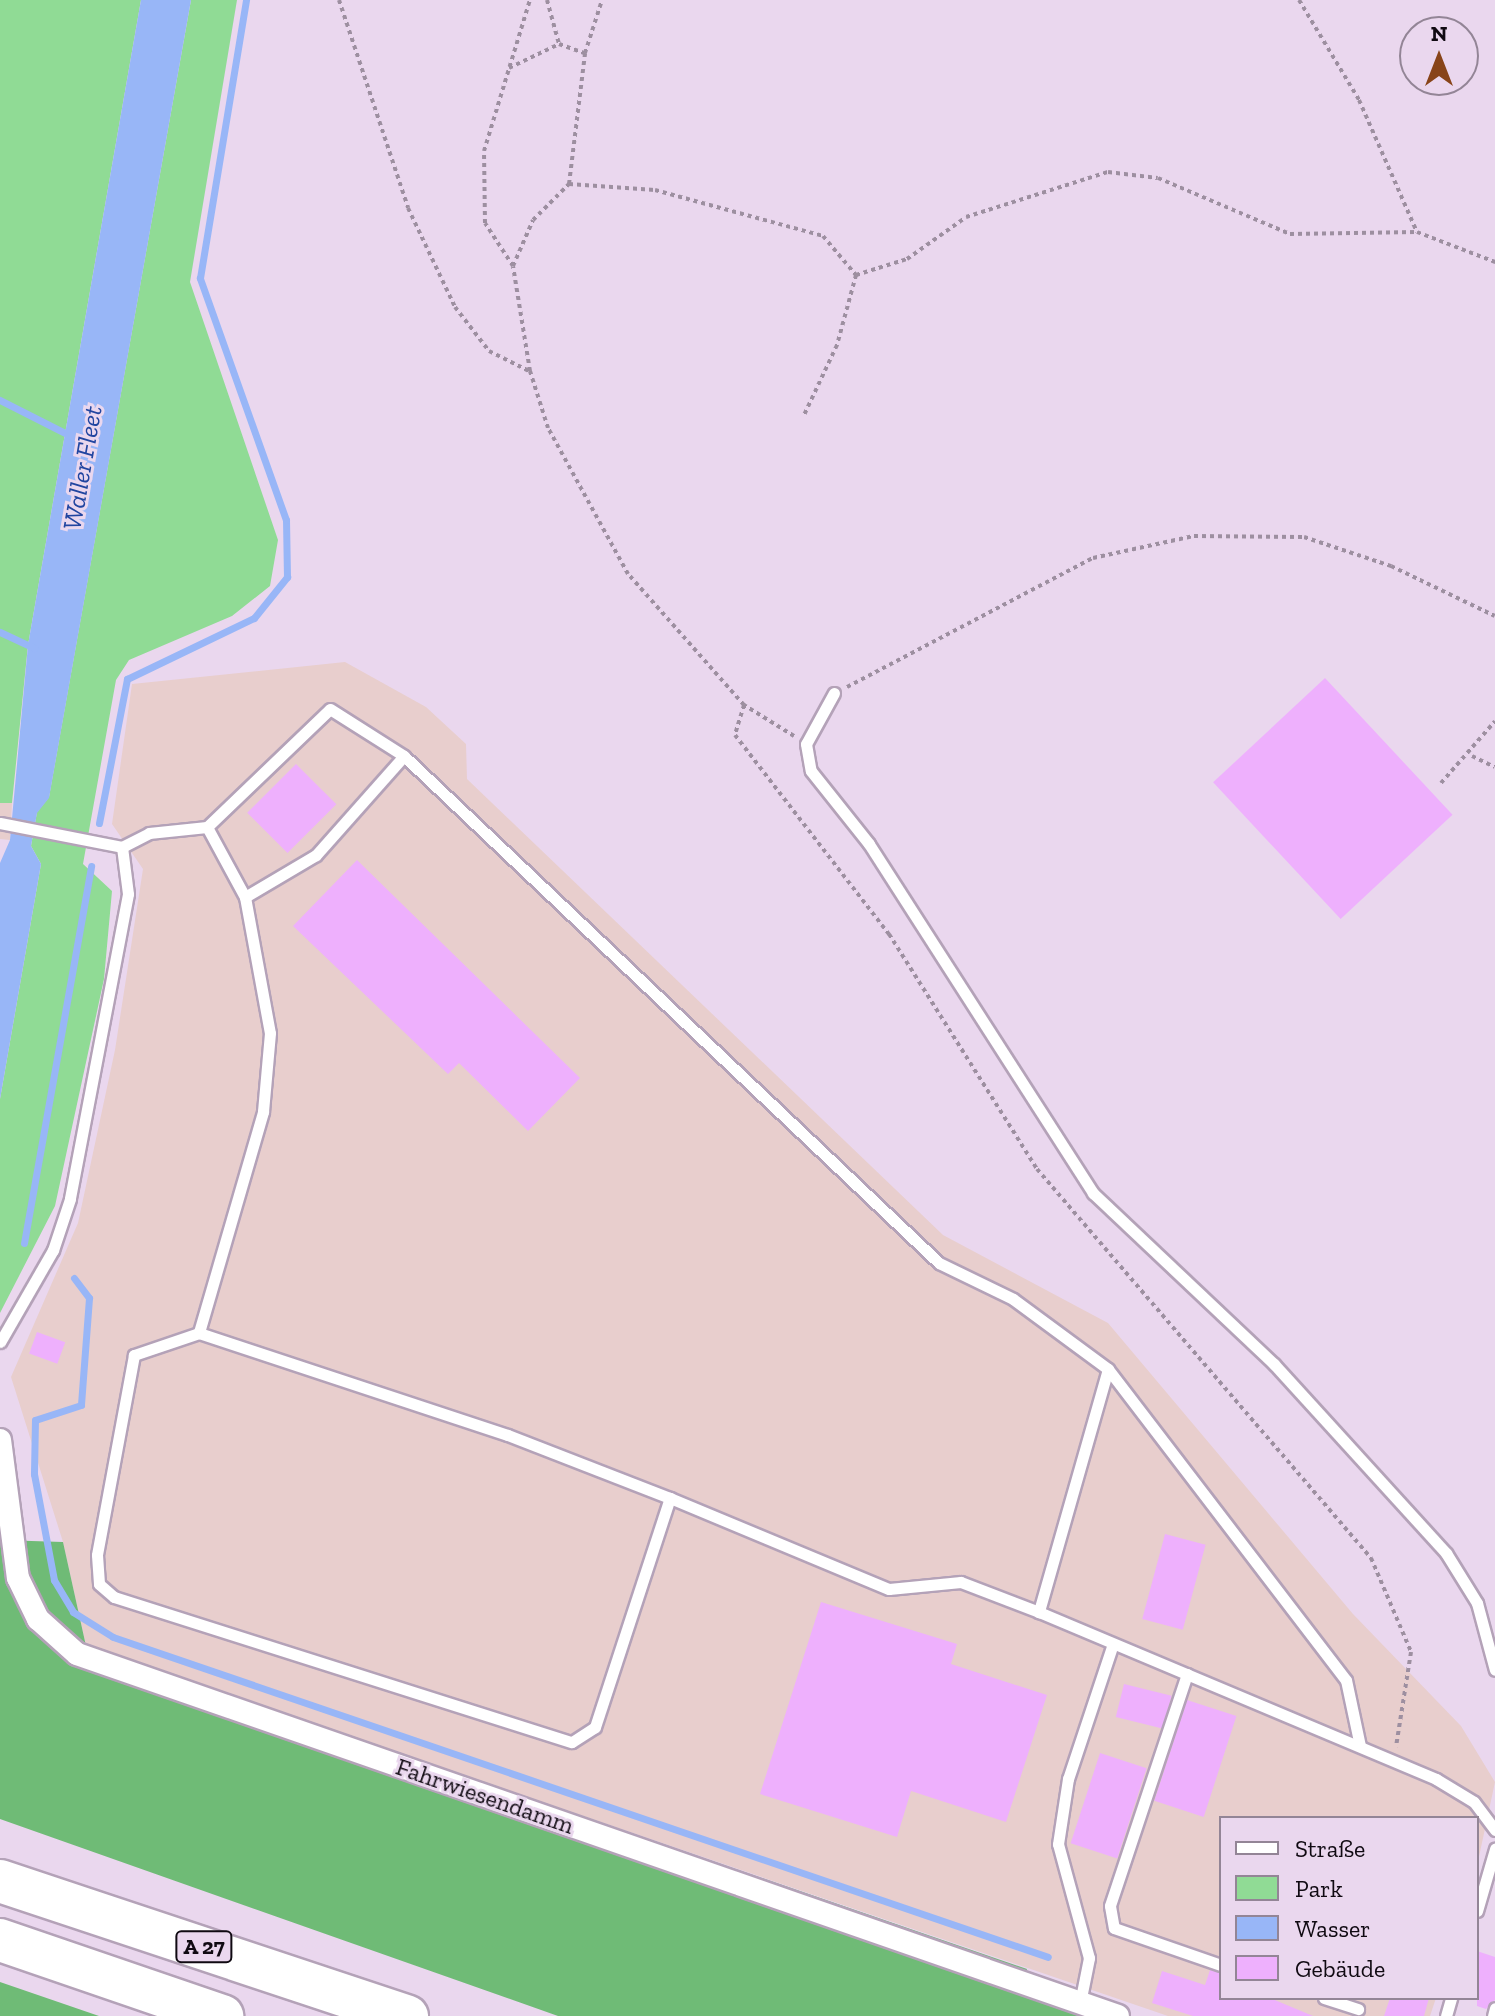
<!DOCTYPE html>
<html>
<head>
<meta charset="utf-8">
<style>
	body { margin:0 }
	#map { position:relative; width:1495px; height:2016px; overflow:hidden; background:#ead7ee; font-family:"Zilla Slab",serif }
	div>[style] { position:absolute }
	.industrial>* { inset:0; background:#e8cecd }
	.green>* { inset:0; background:#90db95 }
	.forest>* { inset:0; background:#6fbb76 }
	.water>* { inset:0; background:#98b6f7 }
	.stream>* { height:7px; margin:-3.5px; padding:0 3.5px; transform-origin:3.5px; border-radius:3.5px; background:#98b6f7 }
	.building>* { inset:0; background:#eeb0fd; transform-origin:0 0 }
	.path>* { height:4px; margin-top:-2px; transform-origin:0; background:repeating-linear-gradient(90deg,#9d8fa0 0 4px,transparent 0 8px) }
	.roads { filter:drop-shadow(2px 0 #b4a2b8) drop-shadow(-2px 0 #b4a2b8) drop-shadow(0 2px #b4a2b8) drop-shadow(0 -2px #b4a2b8) }
	.lane>* { height:11px; margin:-5.5px; padding:0 5.5px; transform-origin:5.5px; border-radius:5.5px; background:#fff }
	.street>* { height:22px; margin:-11px; padding:0 11px; transform-origin:11px; border-radius:11px; background:#fff }
	.highway>* { height:42px; margin:-21px; padding:0 21px; transform-origin:21px; border-radius:21px; background:#fff }
	span { translate:-50% -50%; white-space:nowrap; text-align:center; line-height:1.15; -webkit-text-stroke:6px #ead7ee; paint-order:stroke }
	.shield-label span { padding:2px 6px; background:#ead7ee; border:2px solid; border-radius:6px; -webkit-text-stroke-width:0 }
	.shield-label { font-size:22px; color:#100a12; font-weight:700 }
	.street-label { font-size:24px; color:#100a12 }
	.water-label { font-size:26px; color:#2145a0; font-style:italic }
	.legend { position:absolute; left:1219px; top:1816px; width:260px; height:184px; box-sizing:border-box; background:#ead7ee; border:2px solid #938596; margin:0; padding:10px 14px; list-style:none; font-size:24px; color:#100a12 }
	.legend li { display:flex; align-items:center; gap:16px; height:40px }
	.legend b { width:40px; border:2px solid #938596 }
	.north { position:absolute; left:1399px; top:16px; width:80px; height:80px; box-sizing:border-box; background:#ead7ee; border:2px solid #938596; border-radius:50%; rotate:0deg; font-size:22px; font-weight:700; line-height:32px; text-align:center; color:#100a12 }
	.north::after { content:''; display:block; margin:auto; width:28px; height:36px; background:#884419; clip-path:polygon(50% 0,100% 100%,50% 72%,0 100%) }
</style>
</head>
<body>
<div id="map">
	<div class="industrial">
		<div style="clip-path:polygon(345px 662px,426px 707px,466px 744px,467px 779px,943px 1235px,1108px 1323px,1353px 1614px,1461px 1726px,1495px 1782px,1477px 1866px,1477px 1818px,1221px 1818px,1221px 1998px,1436px 1998px,1430px 2016px,1168px 2016px,86px 1646px,63px 1542px,11px 1377px,78px 1223px,115px 1050px,143px 869px,112px 824px,132px 684px)"></div>
		<div style="clip-path:polygon(0 803px,12px 803px,10px 840px,0 839px)"></div>
	</div>
	<div class="green">
		<div style="clip-path:polygon(0 0,141px 0,28px 645px,12px 803px,0 803px)"></div>
		<div style="clip-path:polygon(191px 0,237px 0,190px 282px,278px 540px,270px 586px,232px 616px,129px 660px,116px 680px,83px 864px,112px 891px,104px 979px,55px 1206px,0 1313px,0 1099px,41px 864px,31px 846px,37px 812px,49px 797px)"></div>
	</div>
	<div class="forest">
		<div style="clip-path:polygon(0 1540px,63px 1542px,86px 1646px,1027px 1969px,1021px 1994px,1081px 2016px,558px 2016px,0 1819px)"></div>
		<div style="clip-path:polygon(0 1982px,99px 2016px,0 2016px)"></div>
	</div>
	<div class="water">
		<div style="clip-path:polygon(141px 0,191px 0,49px 798px,37px 813px,31px 846px,41px 864px,0 1099px,0 863px,10px 840px,28px 645px)"></div>
	</div>
	<div class="stream">
		<div style="left:0;top:400px;width:82px;rotate:26.9deg"></div>
		<div style="left:0;top:632px;width:38px;rotate:25deg"></div>
		<div style="left:99px;top:823px;width:147px;rotate:-79deg"></div>
		<div style="left:127px;top:679px;width:141px;rotate:-25.7deg"></div>
		<div style="left:254px;top:618px;width:53px;rotate:-51.2deg"></div>
		<div style="left:287px;top:577px;width:57px;rotate:-91deg"></div>
		<div style="left:286px;top:520px;width:257px;rotate:-109.6deg"></div>
		<div style="left:200px;top:278px;width:282px;rotate:-80.6deg"></div>
		<div style="left:24px;top:1243px;width:383px;rotate:-79.9deg"></div>
		<div style="left:74px;top:1278px;width:25px;rotate:53deg"></div>
		<div style="left:89px;top:1298px;width:107px;rotate:94.3deg"></div>
		<div style="left:81px;top:1405px;width:48px;rotate:161.9deg"></div>
		<div style="left:35px;top:1420px;width:54px;rotate:91.1deg"></div>
		<div style="left:34px;top:1474px;width:108px;rotate:79.3deg"></div>
		<div style="left:54px;top:1580px;width:37px;rotate:59deg"></div>
		<div style="left:73px;top:1612px;width:47px;rotate:32deg"></div>
		<div style="left:113px;top:1637px;width:988px;rotate:18.89deg"></div>
	</div>
	<div class="building">
		<div style="left:1325px;top:678px;width:187px;height:153px;rotate:47deg"></div>
		<div style="left:296px;top:764px;width:57px;height:69px;rotate:45deg"></div>
		<div style="clip-path:polygon(357px 860px,580px 1078px,528px 1131px,459px 1063px,448px 1074px,293px 926px)"></div>
		<div style="left:37px;top:1332px;width:30px;height:23px;rotate:20deg"></div>
		<div style="left:1165px;top:1534px;width:42px;height:88px;rotate:15deg"></div>
		<div style="clip-path:polygon(821px 1602px,957px 1644px,951px 1664px,1047px 1695px,1006px 1822px,911px 1791px,897px 1837px,760px 1794px)"></div>
		<div style="left:1124px;top:1684px;width:49px;height:34px;rotate:14deg"></div>
		<div style="left:1187px;top:1700px;width:52px;height:106px;rotate:18deg"></div>
		<div style="left:1100px;top:1753px;width:49px;height:95px;rotate:18deg"></div>
		<div style="clip-path:polygon(1477px 1951px,1495px 1957px,1495px 2000px,1486px 2009px,1477px 2006px)"></div>
		<div style="clip-path:polygon(1210px 1970px,1221px 1973px,1221px 1998px,1270px 1998px,1313px 2016px,1193px 2016px,1152px 2003px,1162px 1971px,1205px 1985px)"></div>
		<div style="clip-path:polygon(1390px 1998px,1429px 1998px,1424px 2016px,1384px 2016px)"></div>
	</div>
	<div class="path">
		<div style="left:339px;top:0;width:219px;rotate:71.6deg"></div>
		<div style="left:408px;top:208px;width:110px;rotate:64.6deg"></div>
		<div style="left:455px;top:307px;width:56px;rotate:52.3deg"></div>
		<div style="left:489px;top:351px;width:45px;rotate:26.6deg"></div>
		<div style="left:547px;top:0;width:46px;rotate:74.7deg"></div>
		<div style="left:1299px;top:0;width:117px;rotate:59deg"></div>
		<div style="left:1359px;top:100px;width:144px;rotate:66.3deg"></div>
		<div style="left:509px;top:68px;width:55px;rotate:-25.6deg"></div>
		<div style="left:559px;top:44px;width:27px;rotate:20deg"></div>
		<div style="left:569px;top:184px;width:132px;rotate:-83deg"></div>
		<div style="left:585px;top:53px;width:56px;rotate:-72.2deg"></div>
		<div style="left:513px;top:266px;width:51px;rotate:-123.1deg"></div>
		<div style="left:485px;top:223px;width:72px;rotate:-90.8deg"></div>
		<div style="left:484px;top:151px;width:158px;rotate:-73.1deg"></div>
		<div style="left:856px;top:275px;width:53px;rotate:-17.4deg"></div>
		<div style="left:907px;top:259px;width:72px;rotate:-35.4deg"></div>
		<div style="left:966px;top:217px;width:149px;rotate:-17.6deg"></div>
		<div style="left:1108px;top:172px;width:50px;rotate:6.8deg"></div>
		<div style="left:1158px;top:178px;width:143px;rotate:23deg"></div>
		<div style="left:1290px;top:234px;width:127px;rotate:-0.9deg"></div>
		<div style="left:1417px;top:232px;width:84px;rotate:21deg"></div>
		<div style="left:847px;top:687px;width:278px;rotate:-27.7deg"></div>
		<div style="left:1093px;top:558px;width:103px;rotate:-12.3deg"></div>
		<div style="left:1194px;top:536px;width:110px;rotate:0.5deg"></div>
		<div style="left:1304px;top:537px;width:92px;rotate:18.4deg"></div>
		<div style="left:1391px;top:566px;width:115px;rotate:25.7deg"></div>
		<div style="left:744px;top:705px;width:31px;rotate:107deg"></div>
		<div style="left:735px;top:735px;width:252px;rotate:52.3deg"></div>
		<div style="left:889px;top:934px;width:278px;rotate:57.8deg"></div>
		<div style="left:1037px;top:1169px;width:513px;rotate:49.35deg"></div>
		<div style="left:1371px;top:1558px;width:102px;rotate:66.9deg"></div>
		<div style="left:1411px;top:1652px;width:96px;rotate:99deg"></div>
		<div style="left:794px;top:736px;width:59px;rotate:-148.2deg"></div>
		<div style="left:744px;top:705px;width:175px;rotate:-131.5deg"></div>
		<div style="left:628px;top:574px;width:166px;rotate:-118.7deg"></div>
		<div style="left:548px;top:428px;width:60px;rotate:-107.5deg"></div>
		<div style="left:530px;top:371px;width:106px;rotate:-99.2deg"></div>
		<div style="left:513px;top:266px;width:50px;rotate:-66.5deg"></div>
		<div style="left:533px;top:220px;width:51px;rotate:-45deg"></div>
		<div style="left:569px;top:184px;width:86px;rotate:4deg"></div>
		<div style="left:655px;top:190px;width:174px;rotate:15.3deg"></div>
		<div style="left:823px;top:236px;width:51px;rotate:49.8deg"></div>
		<div style="left:856px;top:275px;width:73px;rotate:105.2deg"></div>
		<div style="left:837px;top:345px;width:77px;rotate:115.2deg"></div>
		<div style="left:1472px;top:756px;width:25px;rotate:26deg"></div>
		<div style="left:1441px;top:783px;width:82px;rotate:-48.9deg"></div>
	</div>
	<div class="roads">
		<div class="lane">
			<div style="left:834px;top:693px;width:58px;rotate:118.8deg"></div>
			<div style="left:806px;top:744px;width:27px;rotate:80deg"></div>
			<div style="left:811px;top:771px;width:93px;rotate:51.5deg"></div>
			<div style="left:869px;top:844px;width:415px;rotate:57.3deg"></div>
			<div style="left:1093px;top:1193px;width:249px;rotate:43.4deg"></div>
			<div style="left:1274px;top:1364px;width:256px;rotate:47.7deg"></div>
			<div style="left:1446px;top:1553px;width:59px;rotate:58.2deg"></div>
			<div style="left:1477px;top:1603px;width:69px;rotate:75deg"></div>
			<div style="left:0;top:823px;width:124px;rotate:11.1deg"></div>
			<div style="left:122px;top:847px;width:47px;rotate:82.7deg"></div>
			<div style="left:128px;top:894px;width:310px;rotate:100.8deg"></div>
			<div style="left:70px;top:1199px;width:54px;rotate:108.4deg"></div>
			<div style="left:53px;top:1250px;width:106px;rotate:119.9deg"></div>
			<div style="left:207px;top:827px;width:80px;rotate:61.5deg"></div>
			<div style="left:245px;top:897px;width:138px;rotate:79.6deg"></div>
			<div style="left:270px;top:1033px;width:79px;rotate:95.1deg"></div>
			<div style="left:263px;top:1112px;width:230px;rotate:106.2deg"></div>
			<div style="left:199px;top:1333px;width:69px;rotate:161.3deg"></div>
			<div style="left:134px;top:1355px;width:203px;rotate:100.5deg"></div>
			<div style="left:97px;top:1555px;width:29px;rotate:86deg"></div>
			<div style="left:99px;top:1584px;width:20px;rotate:41deg"></div>
			<div style="left:114px;top:1597px;width:480px;rotate:17.6deg"></div>
			<div style="left:572px;top:1742px;width:27px;rotate:-33deg"></div>
			<div style="left:595px;top:1727px;width:241px;rotate:-71.9deg"></div>
			<div style="left:670px;top:1498px;width:237px;rotate:22.6deg"></div>
			<div style="left:889px;top:1589px;width:72px;rotate:-5.6deg"></div>
			<div style="left:961px;top:1582px;width:84px;rotate:21deg"></div>
			<div style="left:122px;top:847px;width:30px;rotate:-27deg"></div>
			<div style="left:149px;top:833px;width:58px;rotate:-5.9deg"></div>
			<div style="left:207px;top:827px;width:170px;rotate:-43.8deg"></div>
			<div style="left:330px;top:709px;width:88px;rotate:32.4deg"></div>
			<div style="left:404px;top:756px;width:737px;rotate:43.46deg"></div>
			<div style="left:939px;top:1263px;width:82px;rotate:25.9deg"></div>
			<div style="left:1013px;top:1299px;width:118px;rotate:36.4deg"></div>
			<div style="left:1108px;top:1369px;width:392px;rotate:52.6deg"></div>
			<div style="left:1346px;top:1680px;width:67px;rotate:78deg"></div>
			<div style="left:245px;top:897px;width:82px;rotate:-30.6deg"></div>
			<div style="left:316px;top:855px;width:132px;rotate:-48.4deg"></div>
			<div style="left:199px;top:1333px;width:325px;rotate:18.3deg"></div>
			<div style="left:508px;top:1435px;width:174px;rotate:21.3deg"></div>
			<div style="left:1108px;top:1369px;width:253px;rotate:105.9deg"></div>
			<div style="left:1039px;top:1612px;width:431px;rotate:22.8deg"></div>
			<div style="left:1436px;top:1779px;width:44px;rotate:31.2deg"></div>
			<div style="left:1474px;top:1802px;width:35px;rotate:53deg"></div>
			<div style="left:1187px;top:1674px;width:244px;rotate:108.4deg"></div>
			<div style="left:1110px;top:1906px;width:22px;rotate:80deg"></div>
			<div style="left:1114px;top:1928px;width:113px;rotate:19.1deg"></div>
			<div style="left:1477px;top:1911px;width:65px;rotate:-73.8deg"></div>
			<div style="left:1324px;top:1998px;width:36px;rotate:18deg"></div>
			<div style="left:1080px;top:2003px;width:46px;rotate:-78.7deg"></div>
			<div style="left:1089px;top:1958px;width:118px;rotate:-105.2deg"></div>
			<div style="left:1058px;top:1844px;width:66px;rotate:-81.3deg"></div>
			<div style="left:1068px;top:1779px;width:139px;rotate:-71.6deg"></div>
			<div style="left:1446px;top:2016px;width:19px;rotate:-74deg"></div>
			<div style="left:1493px;top:2016px;width:8px;rotate:-76deg"></div>
		</div>
		<div class="street">
			<div style="left:0;top:1440px;width:139px;rotate:82.6deg"></div>
			<div style="left:18px;top:1578px;width:46px;rotate:64deg"></div>
			<div style="left:38px;top:1619px;width:52px;rotate:41.9deg"></div>
			<div style="left:77px;top:1654px;width:1102px;rotate:19.17deg"></div>
		</div>
		<div class="highway">
			<div style="left:0;top:1881px;width:429px;rotate:18.4deg"></div>
			<div style="left:0;top:1940px;width:235px;rotate:18.9deg"></div>
		</div>
	</div>
	<div class="shield-label">
		<span style="left:204px;top:1947px">A 27</span>
	</div>
	<div class="street-label">
		<span style="left:485px;top:1796px;rotate:19deg">Fahrwiesendamm</span>
	</div>
	<div class="water-label">
		<span style="left:83px;top:468px;rotate:-80deg">Waller Fleet</span>
	</div>
	<ul class="legend">
	<li><b style="height:10px;background:#fff"></b>Straße</li>
	<li><b style="height:22px;background:#90db95"></b>Park</li>
	<li><b style="height:22px;background:#98b6f7"></b>Wasser</li>
	<li><b style="height:22px;background:#eeb0fd"></b>Gebäude</li>
	</ul>
	<div class="north">N</div>
</div>
</body>
</html>
